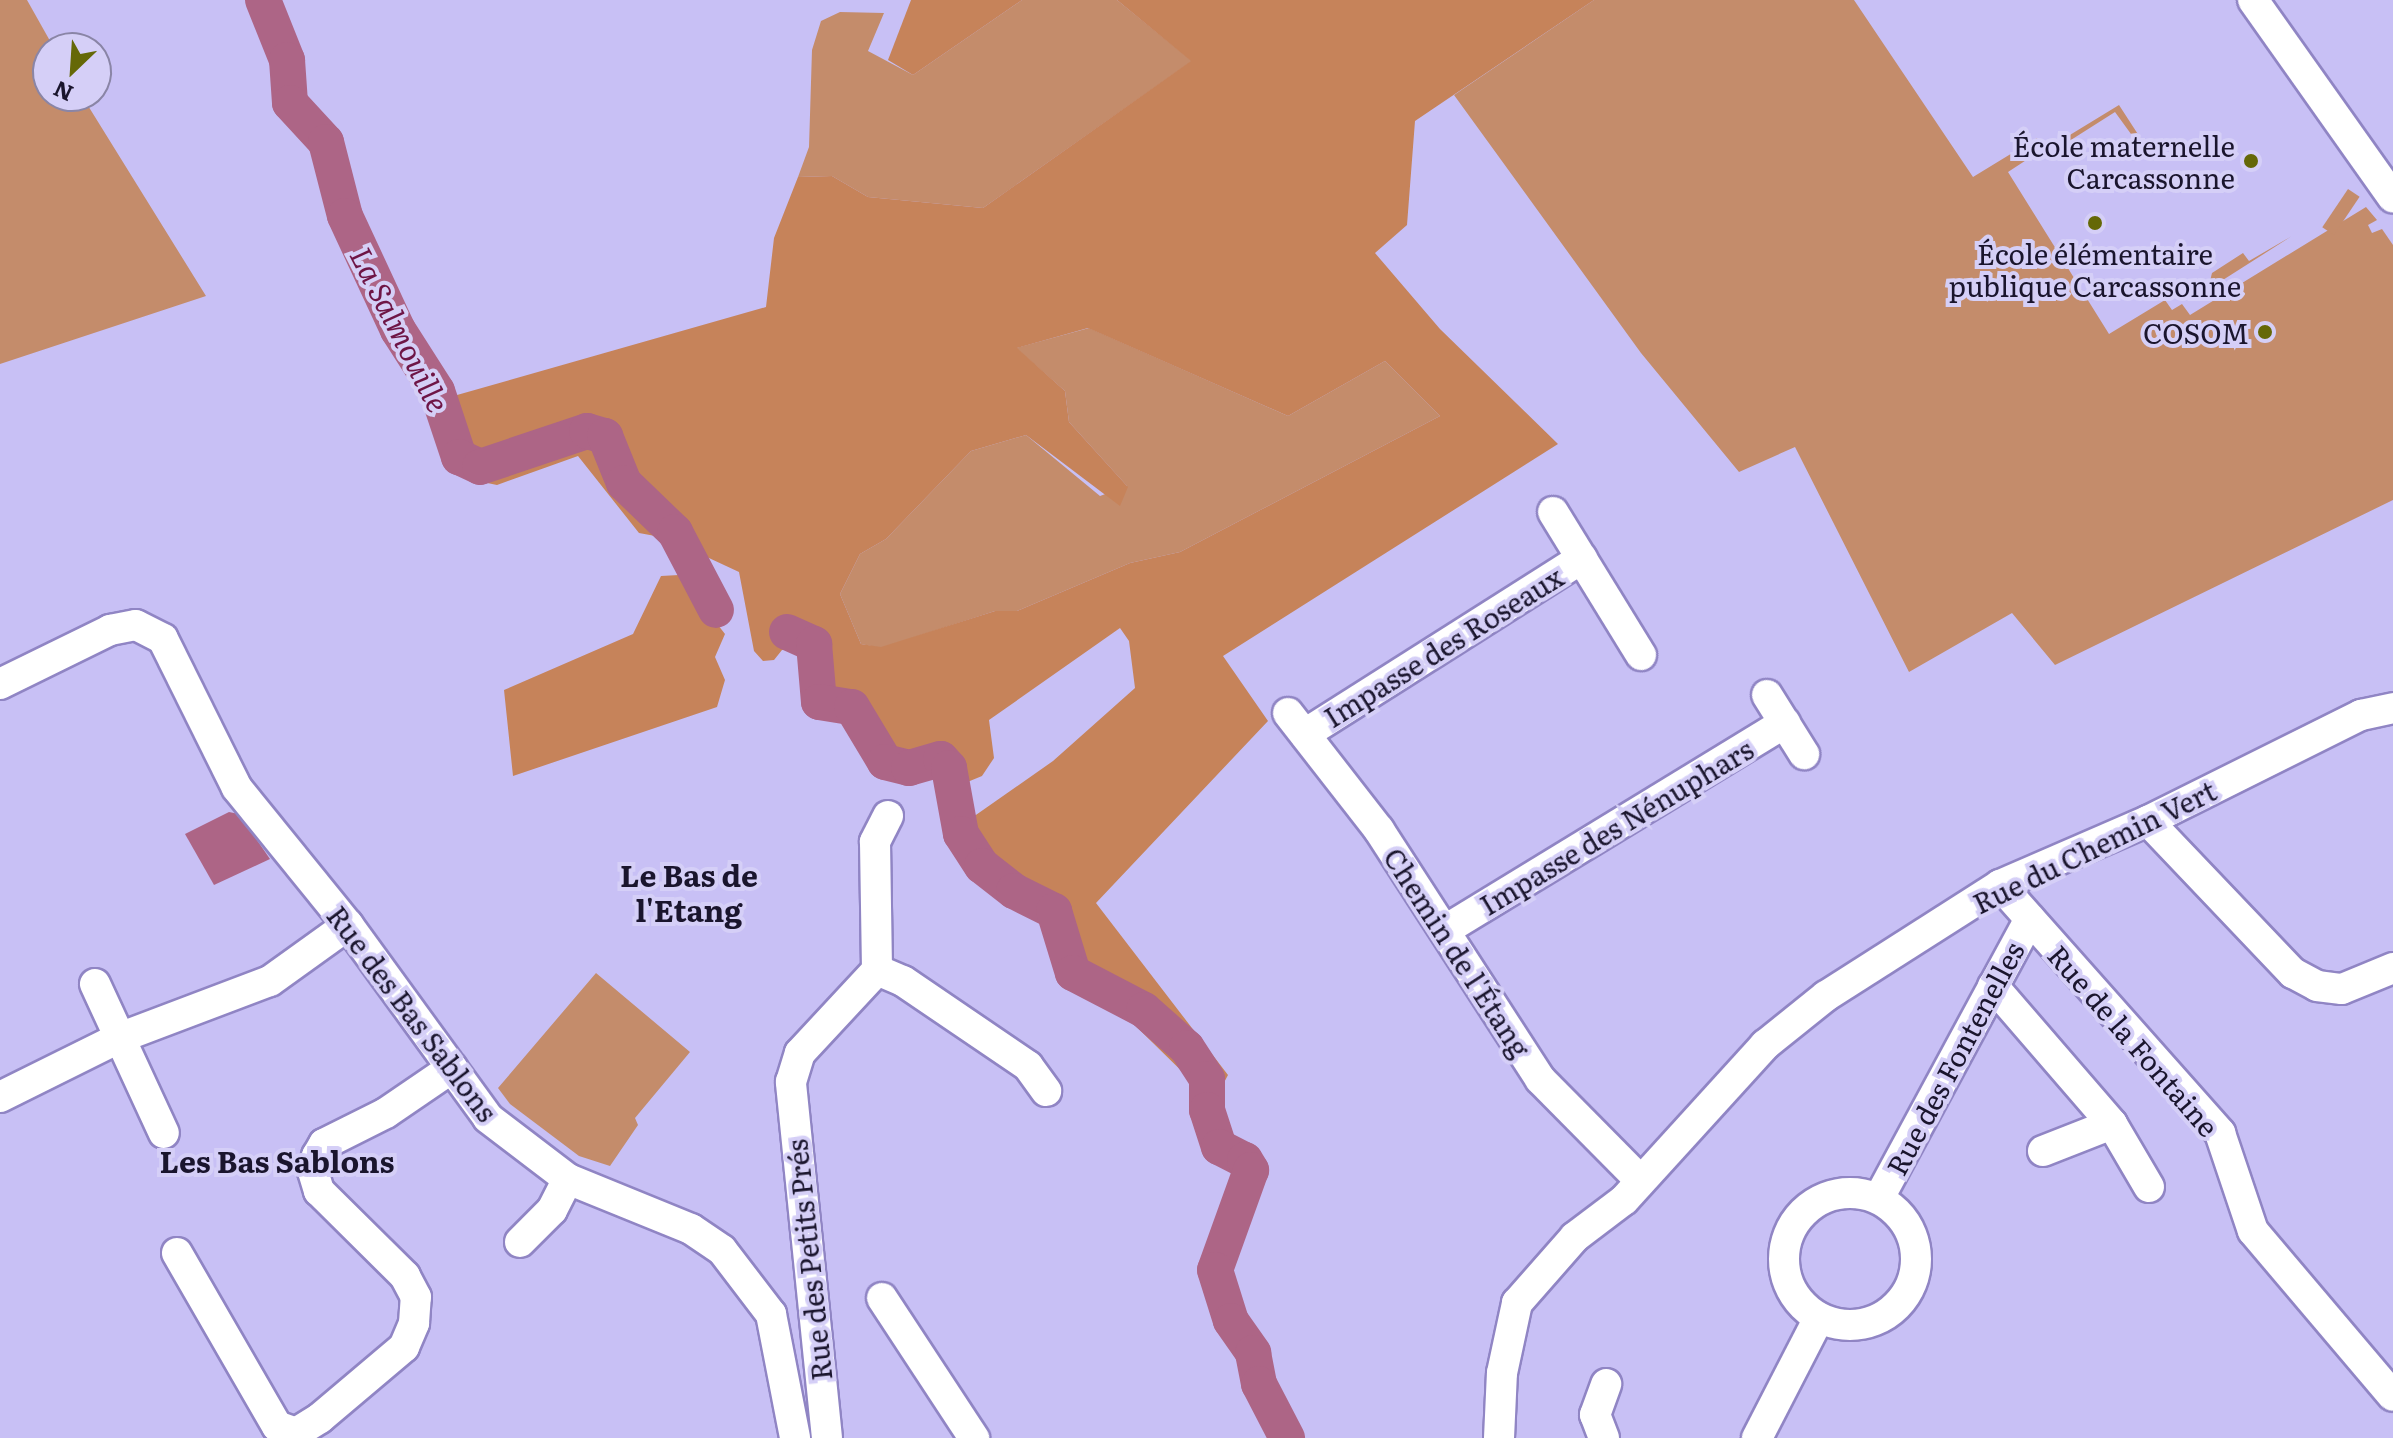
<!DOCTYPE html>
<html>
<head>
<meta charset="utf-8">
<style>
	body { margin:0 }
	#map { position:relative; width:2393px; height:1438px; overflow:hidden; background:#c8c0f5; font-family:Literata,serif }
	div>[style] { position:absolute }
	.green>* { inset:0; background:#c48c6b; transform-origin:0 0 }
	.forest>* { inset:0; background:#c6835a }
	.water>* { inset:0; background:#ad6586 }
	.river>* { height:36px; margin:-18px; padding:0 18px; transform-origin:18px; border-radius:18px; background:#ad6586 }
	.roads { filter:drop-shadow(2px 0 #9085c4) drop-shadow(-2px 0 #9085c4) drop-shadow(0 2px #9085c4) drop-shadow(0 -2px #9085c4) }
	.minor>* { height:30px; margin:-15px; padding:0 15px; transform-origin:15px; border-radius:15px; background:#fff }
	.minor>.ring { margin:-15px; padding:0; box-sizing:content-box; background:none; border:30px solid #fff; border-radius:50% }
	.dots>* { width:22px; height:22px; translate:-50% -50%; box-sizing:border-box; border:4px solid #d5cff7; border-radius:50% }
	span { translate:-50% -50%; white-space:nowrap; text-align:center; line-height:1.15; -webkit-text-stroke:8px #d5cff7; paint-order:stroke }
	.poi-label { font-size:28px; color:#1a152d }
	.right { translate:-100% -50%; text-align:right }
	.street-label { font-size:28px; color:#1a152d }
	.water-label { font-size:30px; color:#6e1546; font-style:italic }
	.neighbourhood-label { font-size:30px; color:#1a152d; font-weight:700 }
	.north { position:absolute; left:32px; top:32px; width:80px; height:80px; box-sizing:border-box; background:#d5cff7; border:2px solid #8a85a6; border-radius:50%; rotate:205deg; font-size:22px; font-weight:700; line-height:32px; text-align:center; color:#1a152d }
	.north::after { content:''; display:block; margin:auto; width:28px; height:36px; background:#656807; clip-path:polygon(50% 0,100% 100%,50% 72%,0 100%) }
</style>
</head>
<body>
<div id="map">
	<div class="green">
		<div style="clip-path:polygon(0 0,27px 0,54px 48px,48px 48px,48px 96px,82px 96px,206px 296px,0 364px)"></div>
		<div style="clip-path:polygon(1022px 0,1117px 0,1192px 61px,983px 208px,868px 197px,832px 176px,798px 177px,809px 147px,812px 50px,821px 21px,840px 12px,884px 13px,868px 51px,913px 75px)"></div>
		<div style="clip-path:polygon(1594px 0,1854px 0,1973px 177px,2037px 138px,2043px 149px,2008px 172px,2109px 334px,2165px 300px,2172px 310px,2182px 304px,2190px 315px,2366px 207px,2377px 220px,2368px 225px,2372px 233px,2382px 229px,2393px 245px,2393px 500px,2055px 665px,2012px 613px,1909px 672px,1795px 447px,1739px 472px,1641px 353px,1454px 95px)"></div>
		<div style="clip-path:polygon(2119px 105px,2143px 142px,2139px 145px,2115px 112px,2063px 145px,2060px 141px)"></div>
		<div style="left:2348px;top:189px;width:14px;height:46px;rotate:34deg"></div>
		<div style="clip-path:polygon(2292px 236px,2215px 285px,2209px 285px,2212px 273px,2243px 253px,2249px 261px)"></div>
		<div style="clip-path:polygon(1089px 328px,1288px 416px,1385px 361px,1440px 416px,1180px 552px,1130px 563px,1017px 611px,995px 611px,881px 648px,861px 644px,840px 594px,860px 554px,886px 539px,971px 451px,1026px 435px,1100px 496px,1127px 486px,1069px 422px,1065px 391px,1016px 348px)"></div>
		<div style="clip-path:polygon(596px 973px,690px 1052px,635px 1118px,638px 1125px,610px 1166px,579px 1156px,510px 1104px,498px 1088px)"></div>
	</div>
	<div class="forest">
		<div style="clip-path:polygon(911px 0,1022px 0,913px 75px,888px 60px)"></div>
		<div style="clip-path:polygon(evenodd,1117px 0,1594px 0,1415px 121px,1407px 225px,1375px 253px,1440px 329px,1558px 444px,1223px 656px,1268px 721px,1096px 903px,1228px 1075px,1218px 1094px,1203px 1092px,1101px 992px,1068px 975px,1053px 951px,1050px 918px,1042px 905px,986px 887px,965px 853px,963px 824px,1053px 761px,1135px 688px,1129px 641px,1120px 628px,989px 720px,994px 758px,982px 776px,965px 783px,947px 780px,932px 761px,900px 782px,887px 778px,846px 710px,814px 698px,798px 649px,782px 650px,774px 660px,763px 661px,754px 651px,739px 572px,666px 538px,639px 533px,578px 456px,497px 485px,463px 478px,446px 458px,450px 397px,766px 307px,774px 238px,798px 177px,832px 176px,868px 197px,983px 208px,1191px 61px,1117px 0,1088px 328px,1288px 416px,1385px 361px,1440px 416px,1180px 552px,1130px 563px,1017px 611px,995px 611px,881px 647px,861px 644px,840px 594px,860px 554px,886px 539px,971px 451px,1026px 435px,1120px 506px,1128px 487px,1069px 422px,1065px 391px,1017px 348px,1088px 328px)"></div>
		<div style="clip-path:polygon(679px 575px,725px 634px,715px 657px,725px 680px,717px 707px,513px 776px,504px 690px,633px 634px,661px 576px)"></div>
	</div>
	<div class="water">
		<div style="clip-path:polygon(229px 812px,239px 814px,270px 859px,214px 885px,185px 834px)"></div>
	</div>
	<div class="river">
		<div style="left:263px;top:0;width:65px;rotate:68.2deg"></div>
		<div style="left:287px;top:60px;width:43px;rotate:86deg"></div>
		<div style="left:290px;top:103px;width:53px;rotate:47.3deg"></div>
		<div style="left:326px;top:142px;width:76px;rotate:75.6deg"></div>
		<div style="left:345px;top:216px;width:126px;rotate:65.1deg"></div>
		<div style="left:398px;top:330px;width:72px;rotate:57.4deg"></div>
		<div style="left:437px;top:391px;width:70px;rotate:71.6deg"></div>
		<div style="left:459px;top:457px;width:23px;rotate:25deg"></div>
		<div style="left:480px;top:467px;width:113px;rotate:-18.6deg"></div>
		<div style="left:587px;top:431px;width:19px;rotate:16deg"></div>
		<div style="left:605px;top:436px;width:51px;rotate:68deg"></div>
		<div style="left:624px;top:483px;width:71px;rotate:43.9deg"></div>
		<div style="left:675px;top:532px;width:88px;rotate:62.3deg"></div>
		<div style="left:787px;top:632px;width:30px;rotate:24deg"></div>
		<div style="left:814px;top:644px;width:58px;rotate:85.1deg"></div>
		<div style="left:819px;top:702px;width:33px;rotate:9deg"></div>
		<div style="left:852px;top:707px;width:64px;rotate:59deg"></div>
		<div style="left:885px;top:762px;width:25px;rotate:14deg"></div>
		<div style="left:909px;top:768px;width:33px;rotate:-16deg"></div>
		<div style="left:941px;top:759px;width:12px;rotate:48deg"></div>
		<div style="left:949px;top:768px;width:67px;rotate:79.7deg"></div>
		<div style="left:961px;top:834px;width:38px;rotate:57deg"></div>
		<div style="left:982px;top:866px;width:41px;rotate:38deg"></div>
		<div style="left:1014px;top:891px;width:45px;rotate:26.6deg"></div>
		<div style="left:1054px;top:911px;width:65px;rotate:73deg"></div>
		<div style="left:1073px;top:973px;width:80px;rotate:27.5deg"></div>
		<div style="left:1144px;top:1010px;width:57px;rotate:41.5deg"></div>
		<div style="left:1187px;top:1048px;width:37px;rotate:57deg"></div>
		<div style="left:1207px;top:1079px;width:31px;rotate:90deg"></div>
		<div style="left:1207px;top:1110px;width:39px;rotate:72deg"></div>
		<div style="left:1219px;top:1147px;width:29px;rotate:27deg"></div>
		<div style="left:1245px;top:1160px;width:12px;rotate:59deg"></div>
		<div style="left:1251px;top:1170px;width:106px;rotate:109.8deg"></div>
		<div style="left:1215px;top:1270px;width:53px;rotate:72.6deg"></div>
		<div style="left:1231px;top:1321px;width:39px;rotate:55deg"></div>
		<div style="left:1253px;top:1353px;width:32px;rotate:79deg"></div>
		<div style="left:1259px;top:1384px;width:61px;rotate:62.6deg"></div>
	</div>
	<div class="roads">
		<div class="minor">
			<div style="left:2253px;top:0;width:242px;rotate:54.7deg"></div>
			<div style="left:1553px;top:512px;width:168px;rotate:58.4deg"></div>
			<div style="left:0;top:684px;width:123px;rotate:-26.1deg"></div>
			<div style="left:110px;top:630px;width:26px;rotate:-11deg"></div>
			<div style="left:136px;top:625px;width:30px;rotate:27deg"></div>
			<div style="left:163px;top:639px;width:166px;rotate:63.6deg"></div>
			<div style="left:237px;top:788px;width:176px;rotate:51deg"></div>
			<div style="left:348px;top:925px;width:238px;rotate:54deg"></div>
			<div style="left:488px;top:1118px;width:101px;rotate:37.3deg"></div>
			<div style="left:568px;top:1179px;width:133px;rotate:22.1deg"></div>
			<div style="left:691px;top:1229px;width:37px;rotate:34deg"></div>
			<div style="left:722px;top:1250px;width:81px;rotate:52.6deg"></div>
			<div style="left:771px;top:1314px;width:126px;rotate:79deg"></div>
			<div style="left:1767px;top:695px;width:70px;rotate:57.9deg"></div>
			<div style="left:1288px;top:713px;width:148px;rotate:52.1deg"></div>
			<div style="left:1379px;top:830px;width:297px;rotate:57.1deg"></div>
			<div style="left:1540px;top:1079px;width:142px;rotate:45.3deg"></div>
			<div style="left:1305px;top:734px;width:328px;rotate:-32.4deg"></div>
			<div style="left:888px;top:816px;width:29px;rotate:117deg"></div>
			<div style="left:875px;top:842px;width:128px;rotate:89.1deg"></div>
			<div style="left:877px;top:970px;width:28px;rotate:23deg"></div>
			<div style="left:903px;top:981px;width:151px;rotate:34.2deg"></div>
			<div style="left:1028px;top:1066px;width:31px;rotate:54deg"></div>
			<div style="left:2148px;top:821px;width:210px;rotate:46.4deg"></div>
			<div style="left:2293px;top:973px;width:27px;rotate:28deg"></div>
			<div style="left:2317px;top:986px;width:25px;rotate:7deg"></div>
			<div style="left:2342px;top:989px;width:55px;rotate:-22.4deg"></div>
			<div style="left:2000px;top:885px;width:332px;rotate:48.4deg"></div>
			<div style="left:2220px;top:1133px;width:103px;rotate:71.4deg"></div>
			<div style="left:2253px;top:1231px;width:216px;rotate:49.7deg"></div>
			<div style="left:1447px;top:929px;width:396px;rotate:-31.4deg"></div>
			<div style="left:95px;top:984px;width:164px;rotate:65.2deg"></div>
			<div style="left:1993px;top:986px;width:182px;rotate:49.2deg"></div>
			<div style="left:2112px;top:1124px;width:73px;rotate:59.6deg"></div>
			<div style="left:0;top:1097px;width:133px;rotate:-26.4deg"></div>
			<div style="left:119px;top:1038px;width:161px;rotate:-20.7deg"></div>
			<div style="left:270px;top:981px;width:96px;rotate:-35.7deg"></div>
			<div style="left:2043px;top:1151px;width:74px;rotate:-21.4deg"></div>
			<div class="ring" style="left:1784px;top:1193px;width:102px;height:102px"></div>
			<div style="left:1879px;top:1198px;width:317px;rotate:-61.6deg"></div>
			<div style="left:520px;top:1242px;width:45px;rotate:-45deg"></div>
			<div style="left:552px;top:1210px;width:35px;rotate:-63deg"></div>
			<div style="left:177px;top:1253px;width:200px;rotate:60deg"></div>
			<div style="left:277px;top:1426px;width:20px;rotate:20deg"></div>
			<div style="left:296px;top:1433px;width:28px;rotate:-32deg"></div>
			<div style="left:320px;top:1418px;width:110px;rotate:-40.2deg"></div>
			<div style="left:404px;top:1347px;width:26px;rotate:-67deg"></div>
			<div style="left:414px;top:1323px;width:26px;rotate:-86deg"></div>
			<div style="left:416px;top:1297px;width:24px;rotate:-118deg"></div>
			<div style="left:405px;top:1276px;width:121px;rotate:-135.3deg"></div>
			<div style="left:319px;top:1191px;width:21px;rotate:-107deg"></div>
			<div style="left:313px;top:1171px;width:16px;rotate:-75deg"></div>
			<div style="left:317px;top:1156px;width:14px;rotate:-60deg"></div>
			<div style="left:324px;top:1144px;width:69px;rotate:-26.6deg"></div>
			<div style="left:386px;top:1113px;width:80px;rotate:-34.3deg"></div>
			<div style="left:882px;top:1298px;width:168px;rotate:56.7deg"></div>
			<div style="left:827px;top:1438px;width:358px;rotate:-95.8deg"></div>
			<div style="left:791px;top:1082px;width:30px;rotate:-73deg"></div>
			<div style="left:800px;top:1053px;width:113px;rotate:-47.1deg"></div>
			<div style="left:1499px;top:1438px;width:65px;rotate:-87.4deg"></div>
			<div style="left:1502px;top:1373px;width:72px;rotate:-77.9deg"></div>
			<div style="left:1517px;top:1303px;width:88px;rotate:-48.7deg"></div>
			<div style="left:1575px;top:1237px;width:61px;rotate:-37.1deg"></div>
			<div style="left:1624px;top:1200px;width:210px;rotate:-47.7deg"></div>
			<div style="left:1765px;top:1045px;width:78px;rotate:-38.8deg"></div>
			<div style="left:1826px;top:996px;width:206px;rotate:-32.5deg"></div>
			<div style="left:2000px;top:885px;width:161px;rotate:-23.4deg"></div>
			<div style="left:2148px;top:821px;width:238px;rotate:-26.5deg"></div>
			<div style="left:2361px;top:715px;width:33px;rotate:-12deg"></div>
			<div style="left:1604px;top:1438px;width:25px;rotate:-111deg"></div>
			<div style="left:1595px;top:1415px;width:33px;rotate:-70deg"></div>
			<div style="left:1757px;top:1438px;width:135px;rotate:-62.7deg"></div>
		</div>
	</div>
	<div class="dots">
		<div style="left:2251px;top:161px;background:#656807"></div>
		<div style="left:2095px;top:223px;background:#656807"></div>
		<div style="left:2265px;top:332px;background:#656807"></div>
	</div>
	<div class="poi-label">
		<span class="right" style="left:2235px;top:161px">École maternelle<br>Carcassonne</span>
		<span style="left:2095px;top:269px">École élémentaire<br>publique Carcassonne</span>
		<span class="right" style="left:2249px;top:332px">COSOM</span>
	</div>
	<div class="street-label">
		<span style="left:1443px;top:646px;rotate:-32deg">Impasse des Roseaux</span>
		<span style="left:1616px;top:826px;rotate:-31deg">Impasse des Nénuphars</span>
		<span style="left:2094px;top:846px;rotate:-26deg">Rue du Chemin Vert</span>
		<span style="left:1458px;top:952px;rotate:57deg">Chemin de l'Étang</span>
		<span style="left:413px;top:1013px;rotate:53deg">Rue des Bas Sablons</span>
		<span style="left:2134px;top:1040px;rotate:49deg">Rue de la Fontaine</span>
		<span style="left:1954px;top:1058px;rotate:-62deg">Rue des Fontenelles</span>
		<span style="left:808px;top:1260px;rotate:-96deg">Rue des Petits Prés</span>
	</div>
	<div class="water-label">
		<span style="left:401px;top:329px;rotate:63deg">La Salmouille</span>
	</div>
	<div class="neighbourhood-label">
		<span style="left:689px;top:891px">Le Bas de<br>l'Etang</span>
		<span style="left:277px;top:1160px">Les Bas Sablons</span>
	</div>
	<div class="north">N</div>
</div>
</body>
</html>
